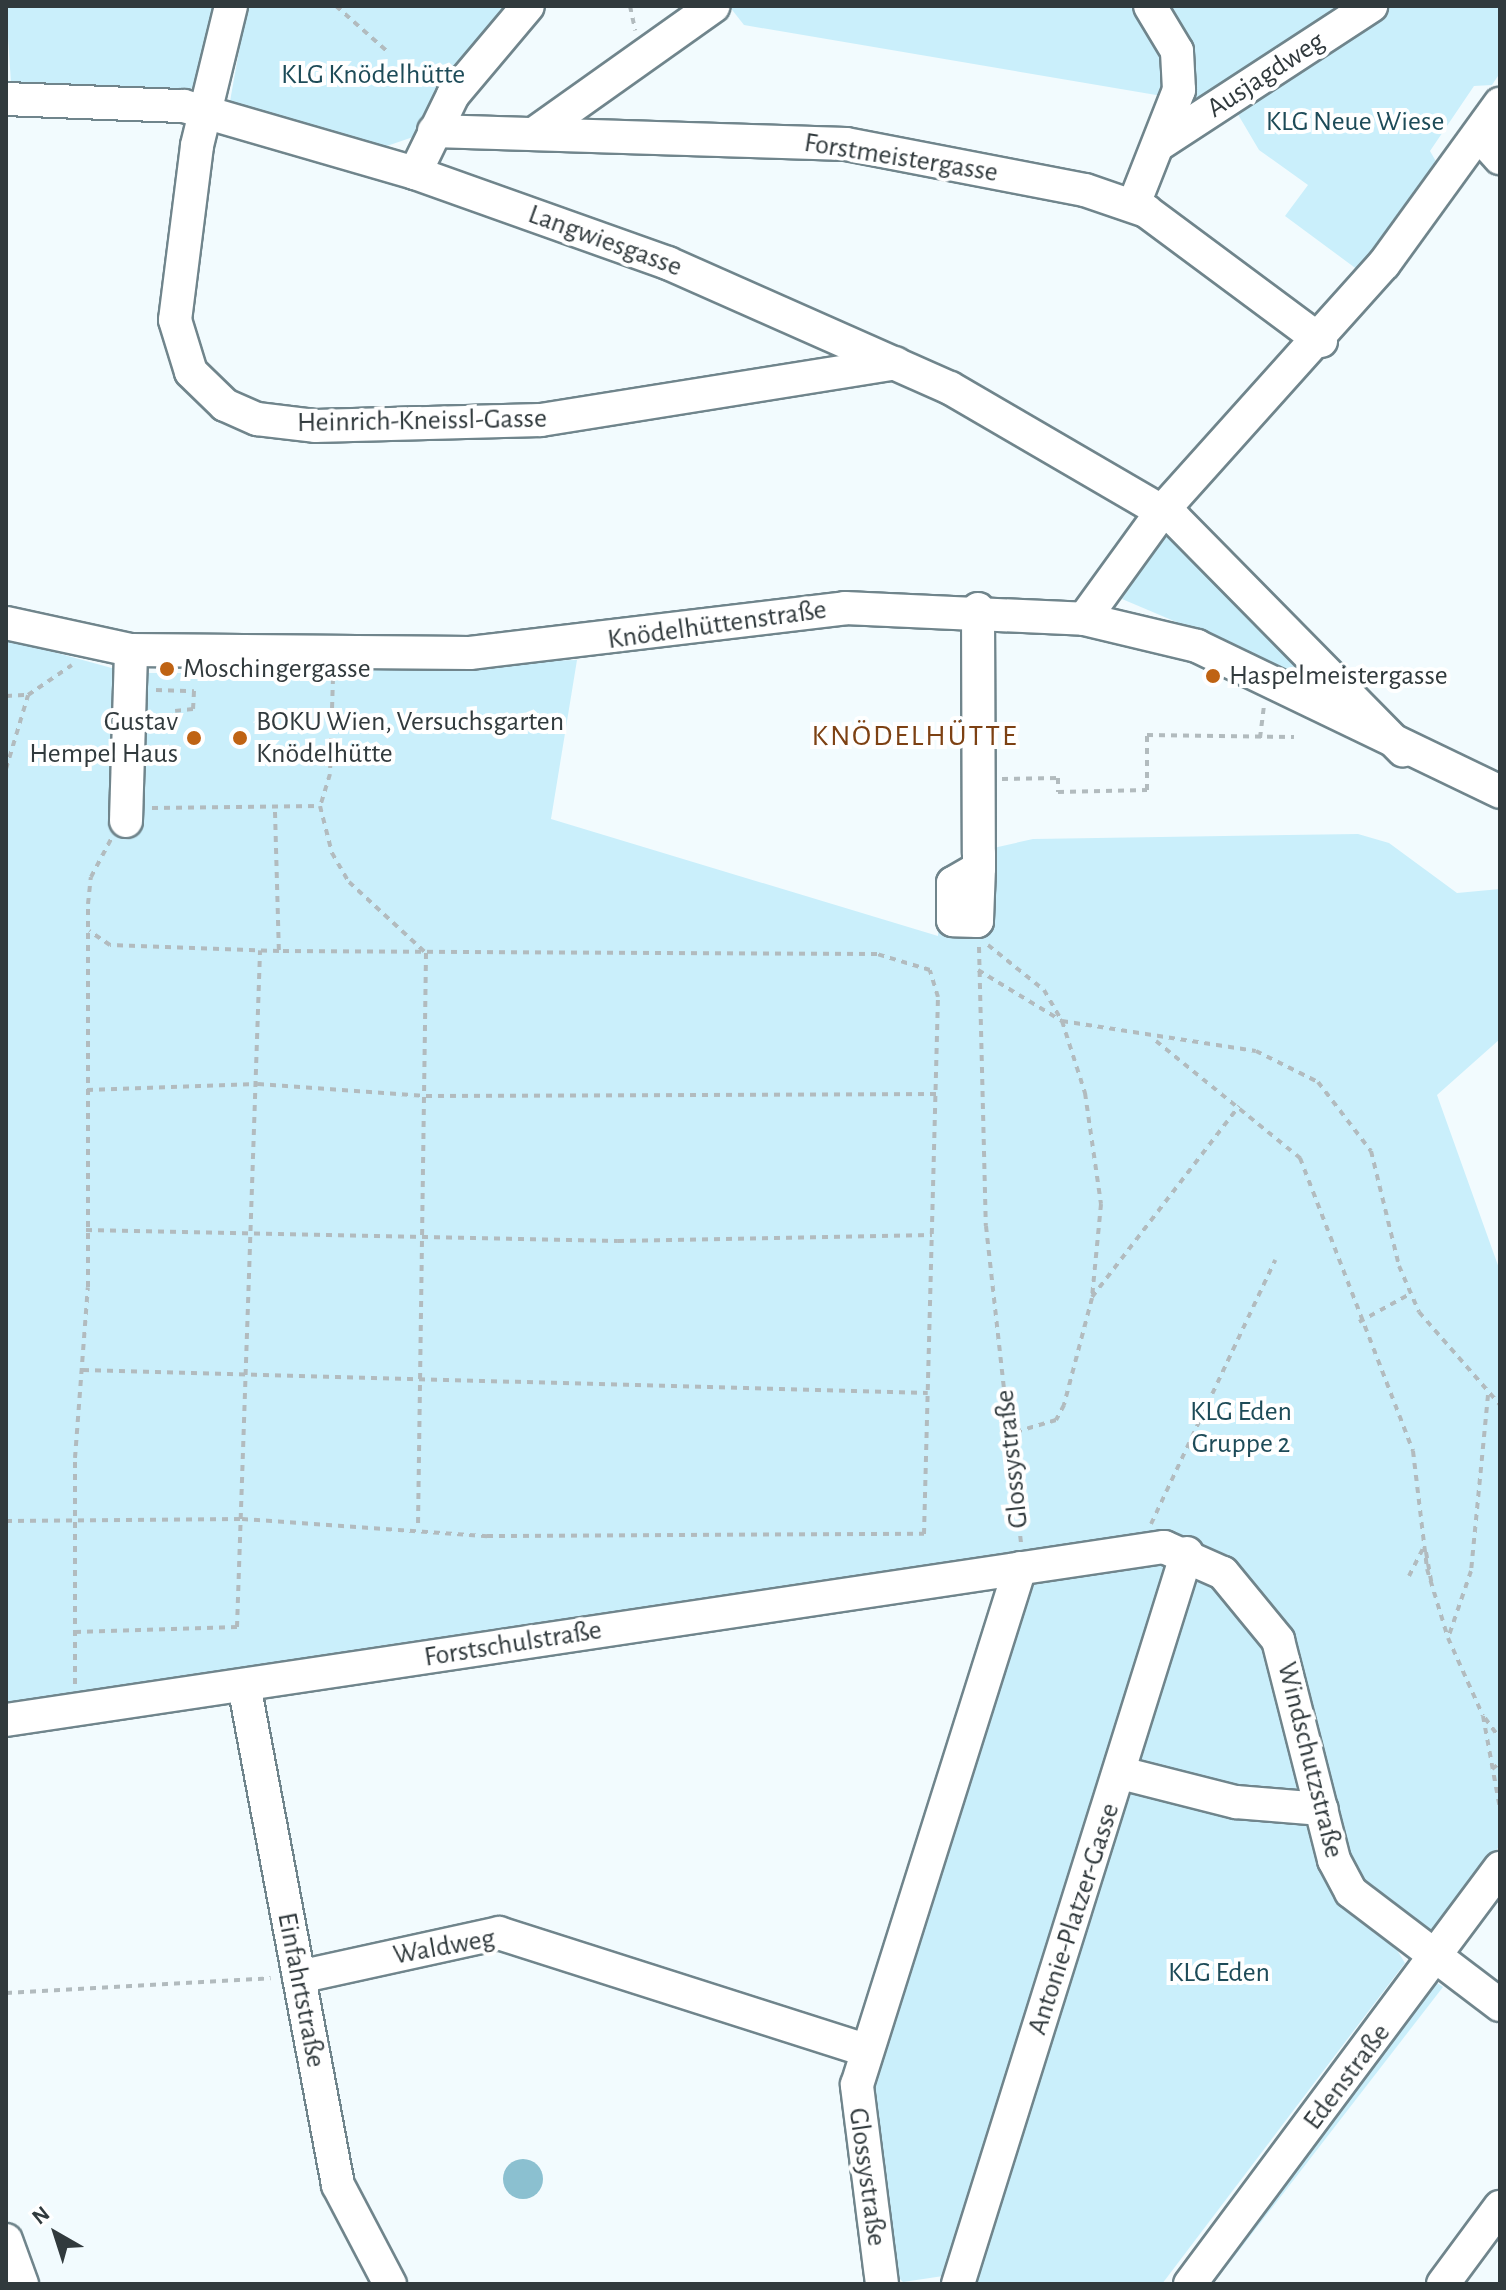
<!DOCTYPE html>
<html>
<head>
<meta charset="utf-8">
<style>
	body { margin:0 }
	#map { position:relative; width:1506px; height:2290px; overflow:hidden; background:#f2fbfe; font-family:"Alegreya Sans",sans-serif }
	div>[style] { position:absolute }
	.green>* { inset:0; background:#caeffb }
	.water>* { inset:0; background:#8bc0d0 }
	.round { border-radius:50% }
	.path>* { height:4px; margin-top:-2px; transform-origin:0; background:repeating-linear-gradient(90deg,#b2bbbe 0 6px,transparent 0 12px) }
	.roads { filter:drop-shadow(2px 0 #70858c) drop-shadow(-2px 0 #70858c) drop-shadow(0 2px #70858c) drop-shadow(0 -2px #70858c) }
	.minor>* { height:32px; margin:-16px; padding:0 16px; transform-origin:16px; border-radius:16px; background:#fff }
	.dots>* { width:22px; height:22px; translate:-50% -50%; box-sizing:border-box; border:4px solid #fff; border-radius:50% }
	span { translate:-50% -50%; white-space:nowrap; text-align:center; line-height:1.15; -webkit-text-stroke:8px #fff; paint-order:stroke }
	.park-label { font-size:28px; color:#1d4b58 }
	.street-label { font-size:28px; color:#313a3d }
	.poi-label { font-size:28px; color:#313a3d }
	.left { translate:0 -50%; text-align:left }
	.right { translate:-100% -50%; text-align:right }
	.neighbourhood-label { font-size:30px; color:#7d4113; letter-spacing:2px }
	.frame { position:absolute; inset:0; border:8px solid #313a3d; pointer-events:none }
	.north { position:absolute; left:16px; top:2194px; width:80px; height:80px; -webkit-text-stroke:6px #fff; paint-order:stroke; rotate:321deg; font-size:22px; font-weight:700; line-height:32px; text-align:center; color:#313a3d }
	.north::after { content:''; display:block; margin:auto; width:28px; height:36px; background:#313a3d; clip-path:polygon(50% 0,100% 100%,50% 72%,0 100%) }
</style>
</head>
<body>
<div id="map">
	<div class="green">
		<div style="clip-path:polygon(6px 6px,215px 6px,199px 82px,188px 91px,11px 83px)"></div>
		<div style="clip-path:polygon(247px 6px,516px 6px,416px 136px,381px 148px,229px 107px)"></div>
		<div style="clip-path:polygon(729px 6px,1140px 6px,1165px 39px,1168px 97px,744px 25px)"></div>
		<div style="clip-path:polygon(1158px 6px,1356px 6px,1193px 113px)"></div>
		<div style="clip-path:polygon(1388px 6px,1500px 6px,1500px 73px,1492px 85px,1474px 86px,1430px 151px,1438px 165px,1358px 270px,1285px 216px,1308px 185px,1259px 150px,1233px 106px)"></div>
		<div style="clip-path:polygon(1161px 535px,1174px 536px,1302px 669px,1292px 671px,1122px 599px)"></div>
		<div style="clip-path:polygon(6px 639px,130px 673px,194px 673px,196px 664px,307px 664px,335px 677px,348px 665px,577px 660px,551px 819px,938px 936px,940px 878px,989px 849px,1033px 839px,1358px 834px,1389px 843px,1457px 893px,1500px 889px,1500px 1039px,1437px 1095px,1500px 1271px,1500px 1845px,1439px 1932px,1427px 1938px,1344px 1864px,1305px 1689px,1196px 1546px,6px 1707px)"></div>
		<div style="clip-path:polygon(1176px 1561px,950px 2275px,903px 2282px,895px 2274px,872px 2094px,1034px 1575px)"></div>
		<div style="clip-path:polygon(1194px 1572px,1271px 1644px,1310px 1799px,1224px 1792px,1133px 1766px)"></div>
		<div style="clip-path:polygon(1127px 1782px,1314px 1816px,1405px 1963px,1162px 2284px,975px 2283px)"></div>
		<div style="clip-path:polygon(1436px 1982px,1443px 1987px,1213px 2284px,1204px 2284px)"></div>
	</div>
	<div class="water">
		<div class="round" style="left:503px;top:2159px;width:40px;height:40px"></div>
	</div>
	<div class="path">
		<div style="left:336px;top:6px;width:69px;rotate:41.5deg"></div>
		<div style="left:630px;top:6px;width:25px;rotate:78deg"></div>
		<div style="left:333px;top:678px;width:96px;rotate:91.8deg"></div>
		<div style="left:330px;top:774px;width:34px;rotate:107deg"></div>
		<div style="left:320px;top:806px;width:49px;rotate:75.7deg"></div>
		<div style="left:332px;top:853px;width:34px;rotate:60deg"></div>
		<div style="left:349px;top:882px;width:105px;rotate:42.7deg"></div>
		<div style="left:426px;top:953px;width:576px;rotate:90.8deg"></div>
		<div style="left:156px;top:690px;width:38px;rotate:2deg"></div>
		<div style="left:194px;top:691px;width:18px;rotate:93deg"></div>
		<div style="left:193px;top:709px;width:18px;rotate:174deg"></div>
		<div style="left:6px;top:696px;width:22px;rotate:-3deg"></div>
		<div style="left:28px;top:695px;width:53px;rotate:-34.3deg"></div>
		<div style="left:1260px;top:738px;width:33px;rotate:-83deg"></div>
		<div style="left:6px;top:769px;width:77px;rotate:-73.4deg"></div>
		<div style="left:1002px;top:779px;width:56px;rotate:-1deg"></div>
		<div style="left:1058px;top:778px;width:14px;rotate:90deg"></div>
		<div style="left:1058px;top:792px;width:89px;rotate:-1.3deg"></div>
		<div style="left:1147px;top:790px;width:55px;rotate:-90deg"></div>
		<div style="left:1147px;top:735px;width:147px;rotate:0.8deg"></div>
		<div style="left:152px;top:808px;width:168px;rotate:-0.7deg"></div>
		<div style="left:275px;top:812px;width:139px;rotate:88.4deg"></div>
		<div style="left:988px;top:945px;width:72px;rotate:38.8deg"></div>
		<div style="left:1044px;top:990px;width:36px;rotate:60deg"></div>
		<div style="left:1062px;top:1021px;width:76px;rotate:72.3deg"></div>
		<div style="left:1085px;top:1093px;width:112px;rotate:81.8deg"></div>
		<div style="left:1101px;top:1204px;width:94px;rotate:95.5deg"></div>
		<div style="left:1092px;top:1298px;width:111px;rotate:104.7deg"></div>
		<div style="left:1064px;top:1405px;width:17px;rotate:118deg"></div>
		<div style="left:1056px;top:1420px;width:49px;rotate:163.4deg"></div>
		<div style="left:979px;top:947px;width:279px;rotate:88.6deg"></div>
		<div style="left:986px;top:1226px;width:320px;rotate:83.7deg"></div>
		<div style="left:978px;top:970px;width:98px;rotate:31.3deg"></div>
		<div style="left:1062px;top:1021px;width:196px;rotate:8.8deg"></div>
		<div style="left:1256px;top:1051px;width:69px;rotate:26.6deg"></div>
		<div style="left:1318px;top:1082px;width:87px;rotate:52.5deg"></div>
		<div style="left:1371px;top:1151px;width:118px;rotate:76.3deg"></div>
		<div style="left:1399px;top:1266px;width:50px;rotate:66.5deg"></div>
		<div style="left:1419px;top:1312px;width:123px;rotate:48.9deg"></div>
		<div style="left:1156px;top:1041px;width:186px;rotate:39.1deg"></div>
		<div style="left:1300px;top:1158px;width:314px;rotate:68.9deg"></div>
		<div style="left:1413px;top:1451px;width:119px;rotate:83.2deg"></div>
		<div style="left:1427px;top:1569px;width:72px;rotate:73.1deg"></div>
		<div style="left:87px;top:1090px;width:171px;rotate:-2deg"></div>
		<div style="left:258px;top:1084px;width:168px;rotate:4.1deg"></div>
		<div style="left:426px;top:1096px;width:510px;rotate:-0.22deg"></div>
		<div style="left:86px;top:1230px;width:532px;rotate:1.18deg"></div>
		<div style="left:618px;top:1241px;width:314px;rotate:-1.1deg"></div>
		<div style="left:1092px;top:1297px;width:241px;rotate:-52.4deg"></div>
		<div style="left:1359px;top:1322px;width:58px;rotate:-28.8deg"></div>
		<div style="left:83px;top:1370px;width:845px;rotate:1.56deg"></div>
		<div style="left:1488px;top:1395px;width:177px;rotate:95.5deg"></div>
		<div style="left:1471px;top:1571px;width:71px;rotate:108.9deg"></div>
		<div style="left:1448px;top:1638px;width:85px;rotate:65.8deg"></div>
		<div style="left:1483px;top:1716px;width:95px;rotate:79.6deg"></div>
		<div style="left:6px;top:1521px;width:236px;rotate:-0.5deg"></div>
		<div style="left:242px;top:1519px;width:246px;rotate:4deg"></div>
		<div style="left:487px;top:1536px;width:437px;rotate:-0.3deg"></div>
		<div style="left:924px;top:1534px;width:537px;rotate:-88.51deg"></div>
		<div style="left:938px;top:997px;width:28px;rotate:-107deg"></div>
		<div style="left:930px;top:970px;width:55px;rotate:-163.2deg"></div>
		<div style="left:877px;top:954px;width:598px;rotate:-179.71deg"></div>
		<div style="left:279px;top:951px;width:169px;rotate:-178deg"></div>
		<div style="left:110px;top:945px;width:25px;rotate:-146deg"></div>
		<div style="left:1151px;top:1524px;width:292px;rotate:-64.8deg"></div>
		<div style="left:1426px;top:1552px;width:35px;rotate:80deg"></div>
		<div style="left:1409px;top:1576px;width:31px;rotate:-63deg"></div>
		<div style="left:75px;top:1632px;width:162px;rotate:-1.8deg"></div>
		<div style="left:237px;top:1627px;width:677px;rotate:-88.05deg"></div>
		<div style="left:75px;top:1684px;width:226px;rotate:-90deg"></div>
		<div style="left:75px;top:1458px;width:171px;rotate:-85.7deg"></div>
		<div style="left:88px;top:1287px;width:383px;rotate:-90deg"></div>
		<div style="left:88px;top:904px;width:27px;rotate:-84deg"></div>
		<div style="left:91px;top:877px;width:43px;rotate:-62.2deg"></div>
		<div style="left:1485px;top:1718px;width:26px;rotate:54deg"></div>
		<div style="left:1492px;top:1769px;width:10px;rotate:-37deg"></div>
		<div style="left:6px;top:1993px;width:265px;rotate:-3.2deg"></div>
	</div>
	<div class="roads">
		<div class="minor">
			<div style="left:231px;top:6px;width:144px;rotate:103.7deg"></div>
			<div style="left:197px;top:146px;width:175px;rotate:97.2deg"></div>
			<div style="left:175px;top:320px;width:54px;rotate:72.9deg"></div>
			<div style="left:191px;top:372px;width:47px;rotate:44.1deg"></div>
			<div style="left:225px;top:405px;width:35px;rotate:24deg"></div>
			<div style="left:257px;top:419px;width:58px;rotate:6.9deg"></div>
			<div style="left:315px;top:426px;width:226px;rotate:-1.5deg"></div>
			<div style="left:541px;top:420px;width:359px;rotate:-9.1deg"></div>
			<div style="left:6px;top:99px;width:178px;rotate:2.3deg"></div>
			<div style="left:184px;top:106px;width:241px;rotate:16.2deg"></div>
			<div style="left:415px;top:173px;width:269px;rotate:19.6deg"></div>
			<div style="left:668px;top:263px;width:308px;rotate:23.9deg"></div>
			<div style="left:950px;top:388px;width:260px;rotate:30.2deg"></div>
			<div style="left:1175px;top:519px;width:325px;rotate:45.4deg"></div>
			<div style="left:434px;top:131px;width:412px;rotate:1.8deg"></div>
			<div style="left:846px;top:144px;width:243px;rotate:10.9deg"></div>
			<div style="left:1085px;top:190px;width:65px;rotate:19deg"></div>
			<div style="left:1146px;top:211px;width:218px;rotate:36.6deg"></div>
			<div style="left:535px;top:133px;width:219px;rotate:-35.4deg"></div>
			<div style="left:1480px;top:136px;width:30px;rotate:48deg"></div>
			<div style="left:1161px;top:143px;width:251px;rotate:-33.1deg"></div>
			<div style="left:415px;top:173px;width:87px;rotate:-64deg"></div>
			<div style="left:453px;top:95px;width:116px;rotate:-49.9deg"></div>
			<div style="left:1134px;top:204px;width:123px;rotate:-68.5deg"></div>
			<div style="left:1179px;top:90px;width:39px;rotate:-93deg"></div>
			<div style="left:1177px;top:51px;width:52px;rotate:-121deg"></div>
			<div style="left:978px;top:609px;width:245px;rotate:89.8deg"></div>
			<div style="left:979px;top:854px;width:14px;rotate:90deg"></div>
			<div style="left:979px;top:868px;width:53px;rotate:92.2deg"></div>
			<div style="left:977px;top:921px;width:24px;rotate:-178deg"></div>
			<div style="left:953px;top:920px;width:37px;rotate:-90deg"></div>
			<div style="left:953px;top:883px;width:30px;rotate:-30deg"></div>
			<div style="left:1084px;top:619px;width:135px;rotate:-54.1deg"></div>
			<div style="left:1163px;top:510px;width:331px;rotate:-48.1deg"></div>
			<div style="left:1384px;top:264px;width:198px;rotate:-54.1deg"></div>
			<div style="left:6px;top:623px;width:128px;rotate:12.2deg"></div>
			<div style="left:131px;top:650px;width:339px;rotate:0.5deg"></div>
			<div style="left:470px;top:653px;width:378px;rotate:-6.8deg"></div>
			<div style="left:845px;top:608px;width:239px;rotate:2.6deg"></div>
			<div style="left:1084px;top:619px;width:116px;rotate:13.4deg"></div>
			<div style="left:1197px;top:646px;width:336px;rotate:25.7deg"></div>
			<div style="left:126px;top:821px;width:171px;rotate:-88.3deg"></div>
			<div style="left:244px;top:1685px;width:509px;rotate:79.35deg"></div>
			<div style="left:338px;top:2185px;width:112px;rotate:62.3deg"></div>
			<div style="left:6px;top:1720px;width:1171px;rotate:-8.5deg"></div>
			<div style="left:1164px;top:1547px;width:64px;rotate:23.8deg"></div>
			<div style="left:1223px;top:1573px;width:87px;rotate:50.6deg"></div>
			<div style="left:1278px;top:1640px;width:227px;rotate:75.7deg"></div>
			<div style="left:1334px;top:1860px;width:36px;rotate:62deg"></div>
			<div style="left:1351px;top:1892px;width:187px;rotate:37.2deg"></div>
			<div style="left:1121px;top:1773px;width:119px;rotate:14.2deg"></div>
			<div style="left:1236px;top:1802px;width:86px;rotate:4.7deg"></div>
			<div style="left:299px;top:1977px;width:205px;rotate:-12.4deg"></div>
			<div style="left:499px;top:1933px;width:385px;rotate:17.7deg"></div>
			<div style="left:6px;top:2240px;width:47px;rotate:70deg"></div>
			<div style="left:882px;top:2284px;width:201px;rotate:-97.2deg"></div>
			<div style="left:857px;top:2085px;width:542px;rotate:-72.5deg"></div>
			<div style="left:958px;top:2284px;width:766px;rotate:-72.61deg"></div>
			<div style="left:1190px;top:2284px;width:519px;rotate:-53.31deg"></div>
			<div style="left:1443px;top:2284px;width:96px;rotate:-53.5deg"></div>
		</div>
	</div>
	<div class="dots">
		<div style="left:167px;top:669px;background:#bf6313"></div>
		<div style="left:1213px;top:676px;background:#bf6313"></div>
		<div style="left:194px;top:738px;background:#bf6313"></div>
		<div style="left:240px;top:738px;background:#bf6313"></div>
	</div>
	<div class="park-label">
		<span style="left:373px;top:75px">KLG Knödelhütte</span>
		<span style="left:1355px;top:122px">KLG Neue Wiese</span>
		<span style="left:1241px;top:1428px">KLG Eden<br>Gruppe 2</span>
		<span style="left:1219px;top:1973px">KLG Eden</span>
	</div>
	<div class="street-label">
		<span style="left:1266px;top:75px;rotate:-33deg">Ausjagdweg</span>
		<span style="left:901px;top:158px;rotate:9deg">Forstmeistergasse</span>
		<span style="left:605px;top:241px;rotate:20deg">Langwiesgasse</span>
		<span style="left:422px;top:421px;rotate:-1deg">Heinrich-Kneissl-Gasse</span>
		<span style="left:717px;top:625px;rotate:-8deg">Knödelhüttenstraße</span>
		<span style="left:1012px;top:1459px;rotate:-96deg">Glossystraße</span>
		<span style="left:513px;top:1644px;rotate:-9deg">Forstschulstraße</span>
		<span style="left:1310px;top:1760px;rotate:76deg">Windschutzstraße</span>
		<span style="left:1074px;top:1919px;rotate:-72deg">Antonie-Platzer-Gasse</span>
		<span style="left:444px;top:1947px;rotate:-10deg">Waldweg</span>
		<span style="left:301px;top:1990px;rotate:79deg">Einfahrtstraße</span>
		<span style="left:1347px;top:2077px;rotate:-53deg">Edenstraße</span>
		<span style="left:867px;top:2177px;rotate:82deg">Glossystraße</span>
	</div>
	<div class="poi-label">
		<span class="left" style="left:183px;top:669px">Moschingergasse</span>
		<span class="left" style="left:1229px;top:676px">Haspelmeistergasse</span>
		<span class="right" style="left:178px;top:738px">Gustav<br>Hempel Haus</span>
		<span class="left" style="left:256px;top:738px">BOKU Wien, Versuchsgarten<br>Knödelhütte</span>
	</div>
	<div class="neighbourhood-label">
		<span style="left:915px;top:736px">KNÖDELHÜTTE</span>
	</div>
	<div class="frame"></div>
	<div class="north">N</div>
</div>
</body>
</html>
